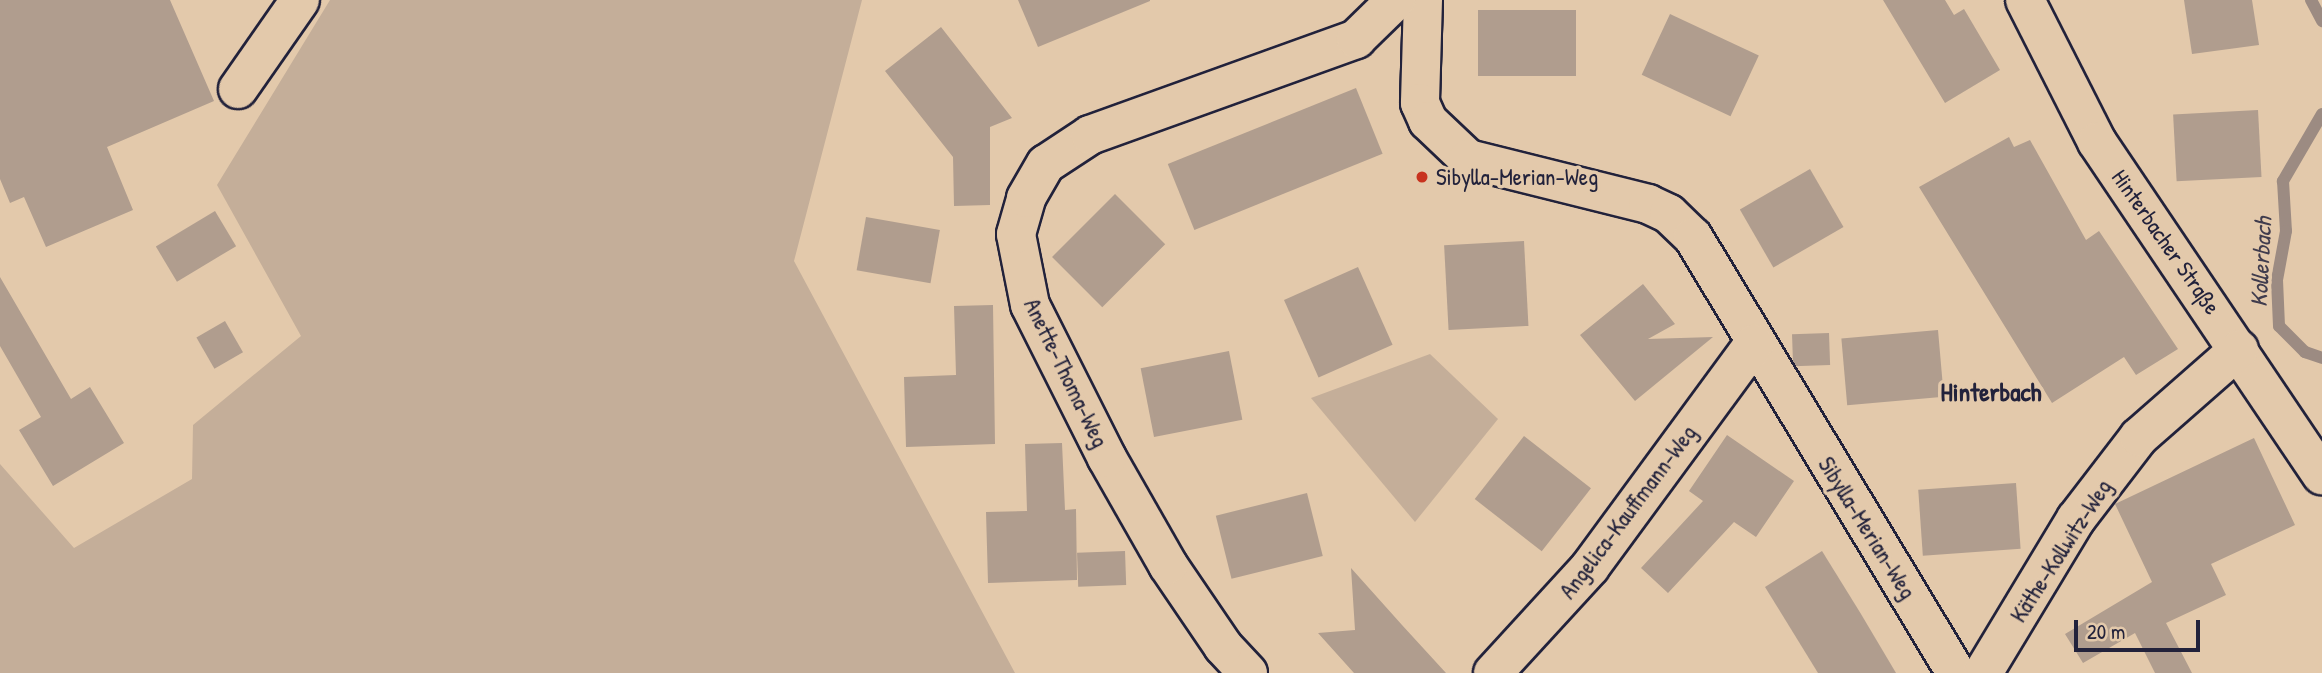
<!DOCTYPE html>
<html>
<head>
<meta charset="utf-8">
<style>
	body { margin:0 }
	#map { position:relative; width:2322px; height:673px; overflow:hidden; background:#e3c9ab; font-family:"Patrick Hand",sans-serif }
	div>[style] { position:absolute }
	.green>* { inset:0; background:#c4ae99 }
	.stream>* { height:12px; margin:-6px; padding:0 6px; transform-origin:6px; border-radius:6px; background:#9c8b82 }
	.building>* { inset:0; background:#b09d8e; transform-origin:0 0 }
	.roads { filter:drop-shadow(2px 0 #22223b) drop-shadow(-2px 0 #22223b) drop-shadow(0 2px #22223b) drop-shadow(0 -2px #22223b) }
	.minor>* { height:38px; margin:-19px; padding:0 19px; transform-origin:19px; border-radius:19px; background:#e3c9ab }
	.dots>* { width:19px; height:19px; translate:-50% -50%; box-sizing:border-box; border:4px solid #e3c9ab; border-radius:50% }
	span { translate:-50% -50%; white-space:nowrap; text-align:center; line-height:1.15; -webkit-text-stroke:7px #e3c9ab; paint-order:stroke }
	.poi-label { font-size:23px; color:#22223b }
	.left { translate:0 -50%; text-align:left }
	.street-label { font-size:23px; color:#22223b }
	.water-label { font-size:24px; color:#403c4d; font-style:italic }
	.quarter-label { font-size:26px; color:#22223b; font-weight:700 }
	.scale { position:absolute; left:2074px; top:620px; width:126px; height:32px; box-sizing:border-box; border:4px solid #22223b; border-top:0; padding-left:9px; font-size:21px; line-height:24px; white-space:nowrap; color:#22223b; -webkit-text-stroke:5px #e3c9ab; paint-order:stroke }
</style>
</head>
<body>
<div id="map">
	<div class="green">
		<div style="clip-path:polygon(330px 0,862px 0,794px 261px,1015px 673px,0 673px,0 464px,74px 548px,192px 479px,193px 425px,301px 336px,217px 185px)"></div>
		<div style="clip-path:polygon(1430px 354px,1498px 419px,1415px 522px,1311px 398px)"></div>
	</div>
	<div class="stream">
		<div style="left:2311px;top:0;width:24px;rotate:62deg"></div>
		<div style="left:2322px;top:114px;width:78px;rotate:120.2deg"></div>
		<div style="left:2283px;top:181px;width:50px;rotate:86.6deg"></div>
		<div style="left:2286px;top:231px;width:50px;rotate:100.4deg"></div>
		<div style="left:2277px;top:280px;width:46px;rotate:87.5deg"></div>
		<div style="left:2279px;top:326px;width:37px;rotate:45deg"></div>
		<div style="left:2305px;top:352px;width:18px;rotate:19deg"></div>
	</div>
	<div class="building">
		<div style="clip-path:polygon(0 0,170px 0,214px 101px,107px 147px,133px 210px,46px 247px,24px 197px,10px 203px,0 179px)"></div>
		<div style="clip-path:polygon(1018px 0,1150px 0,1150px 1px,1038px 47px)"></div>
		<div style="clip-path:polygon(1883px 0,1945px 0,1954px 15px,1964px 9px,2000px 70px,1945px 103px)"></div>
		<div style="clip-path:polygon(2184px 0,2252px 0,2259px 45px,2192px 54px)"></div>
		<div style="left:1478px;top:10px;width:98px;height:66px"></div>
		<div style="left:1670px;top:14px;width:98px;height:67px;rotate:25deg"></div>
		<div style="clip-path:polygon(941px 27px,1012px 118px,990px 127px,990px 205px,954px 206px,953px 157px,885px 71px)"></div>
		<div style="left:1356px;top:88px;width:71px;height:203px;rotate:68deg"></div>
		<div style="left:2258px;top:110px;width:67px;height:85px;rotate:87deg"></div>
		<div style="clip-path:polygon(2009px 137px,2014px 147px,2030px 140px,2086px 240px,2099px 231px,2178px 349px,2136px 375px,2124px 357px,2052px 403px,1919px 187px)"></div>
		<div style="left:1810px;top:169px;width:67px;height:81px;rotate:60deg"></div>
		<div style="left:1115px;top:194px;width:71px;height:89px;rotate:45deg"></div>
		<div style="left:215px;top:211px;width:41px;height:69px;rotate:59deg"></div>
		<div style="left:866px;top:217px;width:75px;height:54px;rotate:10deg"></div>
		<div style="left:1524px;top:241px;width:85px;height:80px;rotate:87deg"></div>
		<div style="left:1358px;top:267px;width:85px;height:81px;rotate:66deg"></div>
		<div style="clip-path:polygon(0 277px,71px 399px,90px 387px,124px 443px,53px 486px,19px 430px,41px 417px,0 346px)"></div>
		<div style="clip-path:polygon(1643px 284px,1675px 324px,1648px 339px,1713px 337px,1635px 401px,1580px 335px)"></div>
		<div style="clip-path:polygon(993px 305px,995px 444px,906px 447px,904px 377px,956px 375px,954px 306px)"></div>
		<div style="left:225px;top:321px;width:36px;height:33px;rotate:60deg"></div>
		<div style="left:1938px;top:330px;width:67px;height:97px;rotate:85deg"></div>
		<div style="left:1829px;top:333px;width:32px;height:37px;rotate:88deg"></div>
		<div style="left:1229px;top:351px;width:70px;height:90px;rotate:79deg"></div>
		<div style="clip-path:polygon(1727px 435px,1794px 481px,1756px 537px,1734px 522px,1668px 593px,1641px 568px,1703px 501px,1689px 491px)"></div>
		<div style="left:1524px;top:436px;width:85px;height:80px;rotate:38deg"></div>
		<div style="clip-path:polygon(2254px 438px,2295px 525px,2211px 564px,2226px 595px,2166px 623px,2192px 673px,2155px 673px,2135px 633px,2083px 663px,2065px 634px,2152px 582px,2115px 504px)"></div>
		<div style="clip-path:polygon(1062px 443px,1065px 510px,1076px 509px,1077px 580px,988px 583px,986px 512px,1027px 511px,1025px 444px)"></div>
		<div style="left:2016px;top:483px;width:66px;height:98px;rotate:86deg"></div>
		<div style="left:1307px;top:493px;width:65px;height:94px;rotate:76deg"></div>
		<div style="left:1125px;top:551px;width:34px;height:48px;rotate:88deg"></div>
		<div style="clip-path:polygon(1822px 551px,1861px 614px,1896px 673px,1818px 673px,1765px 587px)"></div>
		<div style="clip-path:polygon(1351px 568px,1402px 625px,1446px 673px,1354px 673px,1318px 633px,1355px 630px)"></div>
	</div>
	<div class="roads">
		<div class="minor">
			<div style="left:1423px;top:0;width:103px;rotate:91.7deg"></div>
			<div style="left:1420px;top:103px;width:20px;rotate:66deg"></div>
			<div style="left:1428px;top:121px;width:55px;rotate:43.5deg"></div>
			<div style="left:1468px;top:159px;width:186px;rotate:14deg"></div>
			<div style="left:1648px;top:204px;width:23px;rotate:25deg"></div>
			<div style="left:1669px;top:214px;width:33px;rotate:44deg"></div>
			<div style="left:1693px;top:237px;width:509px;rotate:58.9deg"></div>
			<div style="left:2025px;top:0;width:159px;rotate:63.1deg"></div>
			<div style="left:2097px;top:142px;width:402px;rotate:56deg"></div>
			<div style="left:238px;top:89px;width:108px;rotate:-55.1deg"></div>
			<div style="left:1248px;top:673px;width:37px;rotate:-133deg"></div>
			<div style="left:1223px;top:646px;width:98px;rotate:-124.2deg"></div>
			<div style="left:1168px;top:565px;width:123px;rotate:-119.7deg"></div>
			<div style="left:1107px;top:458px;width:171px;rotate:-116.7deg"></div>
			<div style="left:1030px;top:305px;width:72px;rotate:-101.2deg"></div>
			<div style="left:1016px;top:234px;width:37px;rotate:-74deg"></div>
			<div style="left:1026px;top:198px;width:39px;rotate:-60deg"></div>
			<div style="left:1046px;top:164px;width:53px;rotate:-33.4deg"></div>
			<div style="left:1090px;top:135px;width:283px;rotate:-19.8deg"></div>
			<div style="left:1356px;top:39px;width:56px;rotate:-44.3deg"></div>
			<div style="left:1493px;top:673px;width:144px;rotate:-47.5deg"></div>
			<div style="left:1590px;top:567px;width:277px;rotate:-53.7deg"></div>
			<div style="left:1983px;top:673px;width:180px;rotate:-58.9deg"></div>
			<div style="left:2076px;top:519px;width:103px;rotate:-52.5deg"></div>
			<div style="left:2139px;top:437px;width:133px;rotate:-41.3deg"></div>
		</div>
	</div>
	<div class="dots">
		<div style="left:1422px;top:177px;background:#c8321e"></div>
	</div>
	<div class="poi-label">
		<span class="left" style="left:1436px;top:177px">Sibylla-Merian-Weg</span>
	</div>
	<div class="street-label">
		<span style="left:2166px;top:242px;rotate:55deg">Hinterbacher Straße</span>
		<span style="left:1066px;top:373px;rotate:64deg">Anette-Thoma-Weg</span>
		<span style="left:1628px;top:512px;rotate:-53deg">Angelica-Kauffmann-Weg</span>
		<span style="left:1867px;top:528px;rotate:58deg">Sibylla-Merian-Weg</span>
		<span style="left:2061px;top:551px;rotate:-57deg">Käthe-Kollwitz-Weg</span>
	</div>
	<div class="water-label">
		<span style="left:2261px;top:262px;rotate:-87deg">Kollerbach</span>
	</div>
	<div class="quarter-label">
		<span style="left:1991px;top:392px">Hinterbach</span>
	</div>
	<div class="scale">20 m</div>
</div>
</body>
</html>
